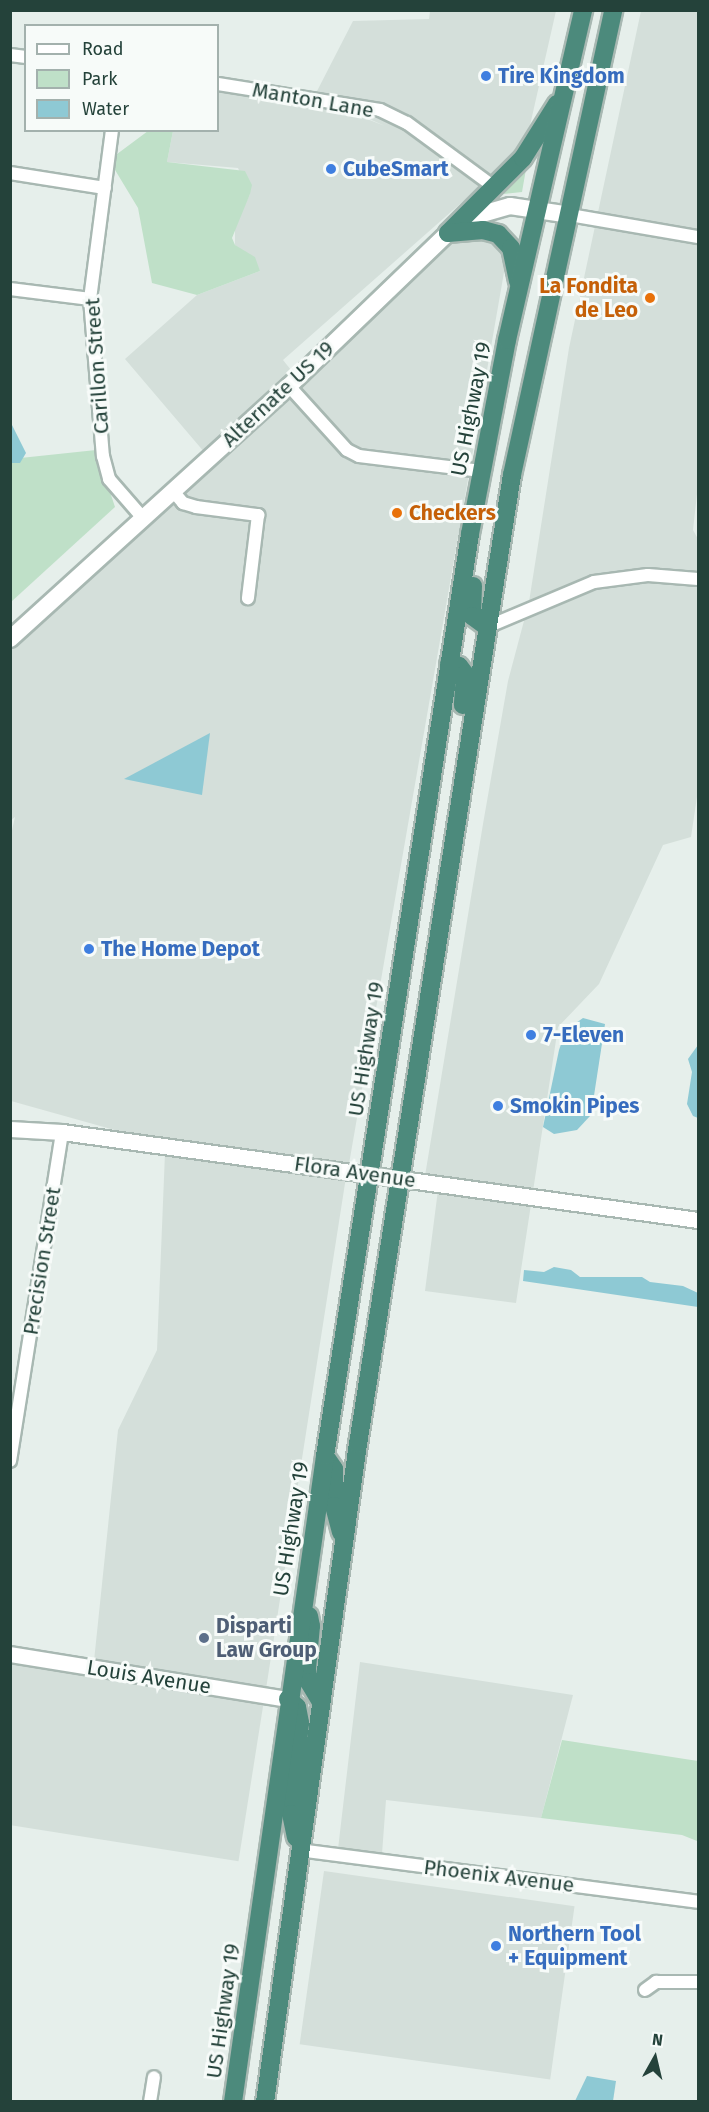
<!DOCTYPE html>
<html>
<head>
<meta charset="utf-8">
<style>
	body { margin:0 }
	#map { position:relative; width:709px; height:2112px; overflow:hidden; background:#e6efeb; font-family:"Fira Sans",sans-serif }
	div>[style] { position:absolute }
	.built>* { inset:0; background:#d4dfda; transform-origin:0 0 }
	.green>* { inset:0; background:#bfe0c8 }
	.water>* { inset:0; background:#8ec9d4 }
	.roads { filter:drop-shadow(2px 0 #a8b8b2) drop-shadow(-2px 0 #a8b8b2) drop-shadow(0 2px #a8b8b2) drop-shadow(0 -2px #a8b8b2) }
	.minor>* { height:12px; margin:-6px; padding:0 6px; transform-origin:6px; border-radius:6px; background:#fff }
	.tertiary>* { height:15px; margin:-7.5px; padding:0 7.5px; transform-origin:7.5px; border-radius:7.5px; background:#fff }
	.secondary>* { height:16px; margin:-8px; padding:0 8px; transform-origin:8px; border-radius:8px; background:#fff }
	.trunk>* { height:18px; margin:-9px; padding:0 9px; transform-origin:9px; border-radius:9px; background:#4c8a7c }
	.dots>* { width:16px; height:16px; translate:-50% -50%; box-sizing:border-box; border:3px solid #f7fbf9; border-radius:50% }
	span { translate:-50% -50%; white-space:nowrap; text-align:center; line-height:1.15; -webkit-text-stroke:6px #f7fbf9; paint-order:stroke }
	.shop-label { font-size:21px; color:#366cbe; font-weight:700 }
	.left { translate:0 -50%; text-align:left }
	.street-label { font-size:21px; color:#24423a }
	.food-label { font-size:21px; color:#c56008; font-weight:700 }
	.right { translate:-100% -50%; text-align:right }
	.service-label { font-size:21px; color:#4e5e75; font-weight:700 }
	.frame { position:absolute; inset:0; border:12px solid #24423a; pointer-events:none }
	.legend { position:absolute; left:24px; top:24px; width:195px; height:108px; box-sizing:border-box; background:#f7fbf9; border:2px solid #a3b1ad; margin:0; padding:8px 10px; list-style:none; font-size:18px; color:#24423a }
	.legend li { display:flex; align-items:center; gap:12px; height:30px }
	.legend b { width:30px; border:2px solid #a3b1ad }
	.north { position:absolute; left:625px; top:2028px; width:60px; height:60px; -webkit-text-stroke:4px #f7fbf9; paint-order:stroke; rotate:8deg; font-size:16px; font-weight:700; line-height:24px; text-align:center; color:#24423a }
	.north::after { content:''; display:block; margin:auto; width:21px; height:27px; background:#24423a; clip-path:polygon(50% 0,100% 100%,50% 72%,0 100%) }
</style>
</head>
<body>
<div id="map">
	<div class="built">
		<div style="clip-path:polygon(evenodd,430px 11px,556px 11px,526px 143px,441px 231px,205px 453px,125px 359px,197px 295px,260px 271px,235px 245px,235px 225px,250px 194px,238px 168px,167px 162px,173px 131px,218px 130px,218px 90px,313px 98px,385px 126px,315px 95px,353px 21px,429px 19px,430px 11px,469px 196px,470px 197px,291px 370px,283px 360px,469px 196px)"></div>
		<div style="clip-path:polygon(641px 11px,698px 11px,698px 485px,693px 530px,698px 539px,698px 790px,691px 837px,663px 845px,599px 984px,558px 1027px,516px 1303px,425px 1291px,438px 1190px,423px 1188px,483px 824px,508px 681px,529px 602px,569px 348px)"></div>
		<div style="clip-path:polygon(482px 236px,497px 244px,507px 255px,349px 1164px,136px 1136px,11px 1101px,10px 839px,15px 817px,11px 820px,11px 646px,451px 239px)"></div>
		<div style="clip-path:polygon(165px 1153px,346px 1177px,266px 1689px,94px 1661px,118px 1430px,157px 1350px)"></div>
		<div style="left:10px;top:1661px;width:257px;height:162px;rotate:9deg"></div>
		<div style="clip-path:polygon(360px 1662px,573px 1695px,541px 1818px,386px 1800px,382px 1854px,338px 1849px)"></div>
		<div style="left:324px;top:1871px;width:253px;height:175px;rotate:8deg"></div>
	</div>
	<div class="green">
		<div style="clip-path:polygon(148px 131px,173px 131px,167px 162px,245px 171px,252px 185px,250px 194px,232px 238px,235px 245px,255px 257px,260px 271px,197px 295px,152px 283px,138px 208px,109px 160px)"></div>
		<div style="clip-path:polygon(526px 169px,522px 192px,504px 194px,505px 189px)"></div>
		<div style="clip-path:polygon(96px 450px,115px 507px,11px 602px,11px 459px)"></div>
		<div style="clip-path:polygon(562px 1740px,698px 1761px,697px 1841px,682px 1835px,541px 1818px)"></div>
	</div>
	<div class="water">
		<div style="clip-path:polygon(11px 423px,26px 453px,20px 463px,11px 463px)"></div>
		<div style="clip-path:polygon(210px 733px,202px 795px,124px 779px)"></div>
		<div style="clip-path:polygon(583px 1018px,605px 1024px,591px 1115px,577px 1130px,554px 1134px,543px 1127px,559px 1050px,566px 1030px)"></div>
		<div style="clip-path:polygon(698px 1045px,698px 1118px,693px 1116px,687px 1104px,692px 1072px,688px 1059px)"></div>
		<div style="clip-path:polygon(554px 1267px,571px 1270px,580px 1277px,642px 1277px,650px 1282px,683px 1286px,698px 1293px,698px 1307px,523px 1281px,524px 1270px,544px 1272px)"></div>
		<div style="clip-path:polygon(587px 2076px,616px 2081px,613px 2101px,575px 2101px)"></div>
	</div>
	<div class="roads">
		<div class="minor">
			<div style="left:10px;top:55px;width:16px;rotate:7deg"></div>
			<div style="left:218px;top:84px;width:164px;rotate:9.1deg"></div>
			<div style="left:380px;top:110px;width:30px;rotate:26deg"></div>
			<div style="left:407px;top:123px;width:108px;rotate:36.3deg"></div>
			<div style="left:112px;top:130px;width:170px;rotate:97.4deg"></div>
			<div style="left:90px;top:299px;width:158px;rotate:85.3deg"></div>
			<div style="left:103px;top:456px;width:24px;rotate:75deg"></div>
			<div style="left:109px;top:479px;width:52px;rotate:48.9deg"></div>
			<div style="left:10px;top:173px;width:96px;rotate:9deg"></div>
			<div style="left:570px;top:215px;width:130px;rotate:9.8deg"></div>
			<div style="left:10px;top:289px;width:81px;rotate:7.1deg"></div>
			<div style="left:289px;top:386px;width:86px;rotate:47.8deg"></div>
			<div style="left:347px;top:450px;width:13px;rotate:27deg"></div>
			<div style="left:359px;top:456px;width:123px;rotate:7deg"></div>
			<div style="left:173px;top:491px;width:16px;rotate:50deg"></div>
			<div style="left:183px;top:503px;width:14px;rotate:17deg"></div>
			<div style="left:196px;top:507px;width:63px;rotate:7.4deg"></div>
			<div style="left:258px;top:515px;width:84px;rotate:96.9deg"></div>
			<div style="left:487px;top:627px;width:116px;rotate:-22.8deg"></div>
			<div style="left:594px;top:582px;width:54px;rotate:-7.4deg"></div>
			<div style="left:648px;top:575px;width:50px;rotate:4.6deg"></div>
			<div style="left:10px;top:1461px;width:333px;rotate:-81deg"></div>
			<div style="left:299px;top:1850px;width:402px;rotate:7.4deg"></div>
			<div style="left:645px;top:1990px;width:14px;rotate:-36deg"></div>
			<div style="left:656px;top:1982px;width:42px"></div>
			<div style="left:150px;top:2102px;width:25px;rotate:-81deg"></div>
		</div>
		<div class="tertiary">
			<div style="left:10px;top:1129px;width:52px;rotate:3.3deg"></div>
			<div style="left:62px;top:1132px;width:642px;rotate:7.88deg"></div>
			<div style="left:10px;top:1654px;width:282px;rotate:9.2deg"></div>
		</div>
		<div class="secondary">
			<div style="left:10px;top:639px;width:377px;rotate:-42.2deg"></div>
			<div style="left:289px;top:386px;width:221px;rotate:-43.9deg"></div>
			<div style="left:448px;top:233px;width:39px;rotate:-29deg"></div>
			<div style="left:482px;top:214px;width:29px;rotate:-16deg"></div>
			<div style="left:510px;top:206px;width:61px;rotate:8.5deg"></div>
		</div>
		<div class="trunk">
			<div style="left:448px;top:233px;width:106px;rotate:-45deg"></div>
			<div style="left:523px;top:158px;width:64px;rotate:-57.8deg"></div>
			<div style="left:448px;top:233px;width:35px;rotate:-5deg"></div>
			<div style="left:483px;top:230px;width:16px;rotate:15deg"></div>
			<div style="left:498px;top:234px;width:19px;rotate:47deg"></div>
			<div style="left:511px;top:248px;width:34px;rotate:78deg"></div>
			<div style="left:473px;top:586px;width:30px;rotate:92deg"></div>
			<div style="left:472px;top:616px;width:19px;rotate:36deg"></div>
			<div style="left:449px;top:664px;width:10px;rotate:11deg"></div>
			<div style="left:459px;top:666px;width:10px;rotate:53deg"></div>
			<div style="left:465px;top:674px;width:31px;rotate:94deg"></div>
			<div style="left:325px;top:1456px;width:16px;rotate:55deg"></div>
			<div style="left:334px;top:1469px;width:37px;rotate:90deg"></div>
			<div style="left:334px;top:1506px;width:27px;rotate:75deg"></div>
			<div style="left:309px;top:1616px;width:10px;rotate:79deg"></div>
			<div style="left:311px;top:1626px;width:43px;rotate:95.3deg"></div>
			<div style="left:307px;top:1669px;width:13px;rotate:81deg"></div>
			<div style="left:309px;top:1682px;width:21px;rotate:59deg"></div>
			<div style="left:288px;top:1699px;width:12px;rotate:42deg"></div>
			<div style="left:297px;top:1707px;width:16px;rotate:79deg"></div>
			<div style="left:300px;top:1723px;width:91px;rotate:95.6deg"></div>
			<div style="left:291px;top:1814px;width:24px;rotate:78deg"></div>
			<div style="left:233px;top:2102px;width:653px;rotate:-81.89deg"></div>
			<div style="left:325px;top:1456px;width:933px;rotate:-81.06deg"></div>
			<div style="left:470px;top:534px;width:197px;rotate:-79.2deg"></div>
			<div style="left:507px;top:340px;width:339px;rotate:-77deg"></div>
			<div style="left:265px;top:2102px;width:665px;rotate:-81.96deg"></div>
			<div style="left:358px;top:1444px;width:981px;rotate:-80.97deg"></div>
			<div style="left:512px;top:475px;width:476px;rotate:-77.7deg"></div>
		</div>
	</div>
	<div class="dots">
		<div style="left:486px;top:76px;background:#3f7fe0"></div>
		<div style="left:331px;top:169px;background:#3f7fe0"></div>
		<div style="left:650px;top:298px;background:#e8710a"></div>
		<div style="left:397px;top:513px;background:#e8710a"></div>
		<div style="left:89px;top:949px;background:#3f7fe0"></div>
		<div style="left:531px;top:1035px;background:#3f7fe0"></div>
		<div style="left:498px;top:1106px;background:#3f7fe0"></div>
		<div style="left:204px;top:1638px;background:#5c6f8a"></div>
		<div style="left:496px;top:1946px;background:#3f7fe0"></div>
	</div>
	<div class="shop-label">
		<span class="left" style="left:498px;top:76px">Tire Kingdom</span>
		<span class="left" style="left:343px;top:169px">CubeSmart</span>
		<span class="left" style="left:101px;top:949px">The Home Depot</span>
		<span class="left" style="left:543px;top:1035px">7-Eleven</span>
		<span class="left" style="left:510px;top:1106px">Smokin Pipes</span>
		<span class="left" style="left:508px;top:1946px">Northern Tool<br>+ Equipment</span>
	</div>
	<div class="street-label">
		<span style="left:313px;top:100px;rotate:10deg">Manton Lane</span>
		<span style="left:97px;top:366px;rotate:-94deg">Carillon Street</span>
		<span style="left:278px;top:394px;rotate:-43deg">Alternate US 19</span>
		<span style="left:471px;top:409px;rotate:-79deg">US Highway 19</span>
		<span style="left:366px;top:1049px;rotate:-81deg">US Highway 19</span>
		<span style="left:355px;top:1172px;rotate:8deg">Flora Avenue</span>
		<span style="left:42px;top:1261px;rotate:-81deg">Precision Street</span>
		<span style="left:291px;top:1529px;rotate:-81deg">US Highway 19</span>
		<span style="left:149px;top:1677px;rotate:9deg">Louis Avenue</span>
		<span style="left:499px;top:1876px;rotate:7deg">Phoenix Avenue</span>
		<span style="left:223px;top:2011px;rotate:-82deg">US Highway 19</span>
	</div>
	<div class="food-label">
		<span class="right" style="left:638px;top:298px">La Fondita<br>de Leo</span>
		<span class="left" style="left:409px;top:513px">Checkers</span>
	</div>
	<div class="service-label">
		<span class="left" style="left:216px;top:1638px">Disparti<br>Law Group</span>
	</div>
	<div class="frame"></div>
	<ul class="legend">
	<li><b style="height:8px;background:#fff"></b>Road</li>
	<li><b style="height:16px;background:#bfe0c8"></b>Park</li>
	<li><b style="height:16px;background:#8ec9d4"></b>Water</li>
	</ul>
	<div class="north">N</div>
</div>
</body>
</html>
